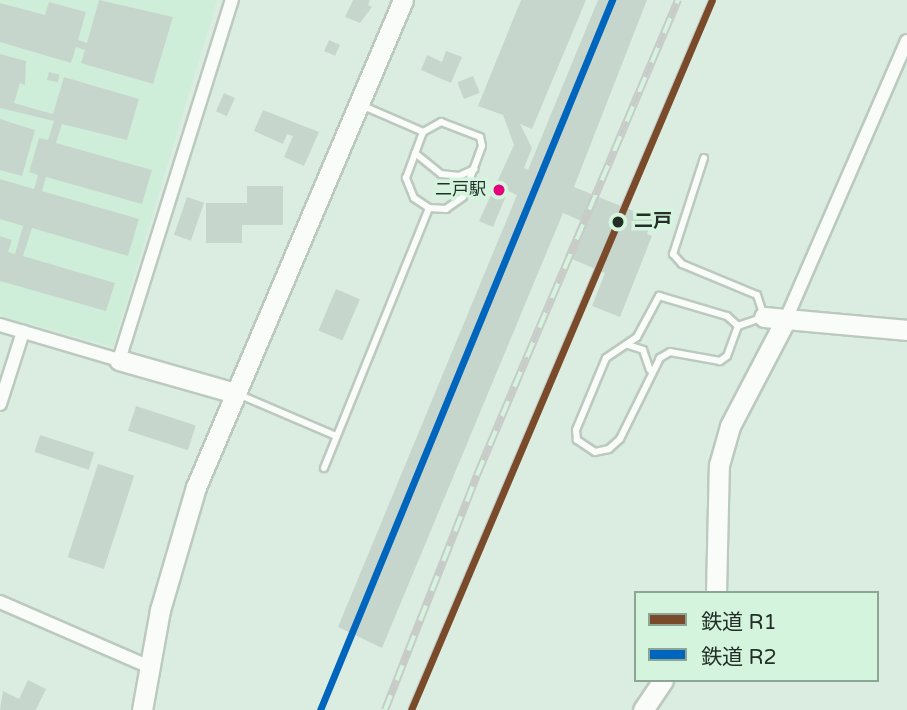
<!DOCTYPE html>
<html>
<head>
<meta charset="utf-8">
<style>
	body { margin:0 }
	#map { position:relative; width:907px; height:710px; overflow:hidden; background:#dbede1; font-family:"Varela Round","Noto Sans JP",sans-serif }
	div>[style] { position:absolute }
	.built>* { inset:0; background:#cfeed9 }
	.building>* { inset:0; background:#c7d6cc; transform-origin:0 0 }
	.roads { filter:drop-shadow(2px 0 #bbc9bf) drop-shadow(-2px 0 #bbc9bf) drop-shadow(0 2px #bbc9bf) drop-shadow(0 -2px #bbc9bf) }
	.lane>* { height:6px; margin:-3px; padding:0 3px; transform-origin:3px; border-radius:3px; background:#fafcfa }
	.street>* { height:12px; margin:-6px; padding:0 6px; transform-origin:6px; border-radius:6px; background:#fafcfa }
	.secondary>* { height:19px; margin:-9.5px; padding:0 9.5px; transform-origin:9.5px; border-radius:9.5px; background:#fafcfa }
	.rail>* { height:8px; margin-top:-4px; transform-origin:0; background:repeating-linear-gradient(90deg,#d4f4de 0 16px,#c7ccc9 0 32px); box-sizing:border-box; border-block:2px solid #c7ccc9 }
	.rail-1>* { height:7px; margin:-3.5px; padding:0 3.5px; transform-origin:3.5px; border-radius:3.5px; background:#7a4b2a }
	.rail-2>* { height:7px; margin:-3.5px; padding:0 3.5px; transform-origin:3.5px; border-radius:3.5px; background:#0065bd }
	.dots>* { width:19px; height:19px; translate:-50% -50%; box-sizing:border-box; border:4px solid #d4f4de; border-radius:50% }
	span { translate:-50% -50%; white-space:nowrap; text-align:center; line-height:1.15; -webkit-text-stroke:7px #d4f4de; paint-order:stroke }
	.bus-label { font-size:17px; color:#222e26 }
	.right { translate:-100% -50%; text-align:right }
	.stop-label { font-size:19px; color:#222e26; font-weight:700 }
	.left { translate:0 -50%; text-align:left }
	.legend { position:absolute; left:634px; top:591px; width:245px; height:91px; box-sizing:border-box; background:#d4f4de; border:2px solid #8da594; margin:0; padding:9px 12px; list-style:none; font-size:21px; color:#222e26 }
	.legend li { display:flex; align-items:center; gap:14px; height:35px }
	.legend b { width:35px; border:2px solid #8da594 }
</style>
</head>
<body>
<div id="map">
	<div class="built">
		<div style="clip-path:polygon(0 0,217px 0,113px 347px,0 316px)"></div>
	</div>
	<div class="building">
		<div style="clip-path:polygon(99px 0,173px 17px,153px 84px,81px 63px,85px 50px,76px 47px,71px 63px,0 42px,0 3px,45px 15px,49px 2px,86px 12px,78px 40px,87px 43px)"></div>
		<div style="clip-path:polygon(353px 0,370px 0,368px 5px,372px 7px,360px 23px,345px 17px)"></div>
		<div style="clip-path:polygon(521px 0,586px 0,532px 129px,520px 124px,532px 148px,524px 168px,528px 170px,598px 0,647px 0,574px 187px,653px 219px,647px 234px,652px 236px,620px 317px,592px 306px,605px 273px,565px 256px,581px 221px,563px 213px,382px 648px,338px 627px,517px 195px,508px 191px,493px 227px,479px 221px,514px 145px,503px 115px,478px 106px)"></div>
		<div style="left:329px;top:40px;width:12px;height:12px;rotate:24deg"></div>
		<div style="clip-path:polygon(446px 51px,462px 57px,451px 83px,421px 70px,427px 55px,442px 62px)"></div>
		<div style="clip-path:polygon(0 54px,26px 61px,25px 85px,20px 83px,14px 103px,53px 114px,64px 77px,139px 99px,127px 140px,62px 124px,56px 143px,152px 170px,142px 204px,46px 177px,42px 191px,139px 219px,128px 256px,32px 228px,23px 256px,115px 283px,106px 311px,0 281px,0 236px,12px 240px,8px 252px,15px 254px,23px 226px,0 219px,0 179px,34px 189px,38px 175px,29px 172px,39px 138px,48px 140px,54px 121px,0 108px)"></div>
		<div style="left:49px;top:72px;width:11px;height:8px;rotate:15deg"></div>
		<div style="left:473px;top:76px;width:18px;height:17px;rotate:68deg"></div>
		<div style="left:224px;top:93px;width:12px;height:20px;rotate:24deg"></div>
		<div style="clip-path:polygon(263px 110px,319px 132px,304px 166px,284px 157px,293px 136px,287px 134px,283px 144px,254px 131px)"></div>
		<div style="clip-path:polygon(0 119px,35px 130px,22px 176px,0 170px)"></div>
		<div style="clip-path:polygon(247px 186px,283px 186px,283px 225px,242px 225px,242px 243px,206px 243px,206px 203px,247px 203px)"></div>
		<div style="left:187px;top:197px;width:18px;height:40px;rotate:19deg"></div>
		<div style="left:336px;top:289px;width:26px;height:45px;rotate:23deg"></div>
		<div style="left:136px;top:406px;width:63px;height:26px;rotate:18deg"></div>
		<div style="left:40px;top:435px;width:57px;height:18px;rotate:18deg"></div>
		<div style="left:98px;top:464px;width:38px;height:98px;rotate:18deg"></div>
		<div style="clip-path:polygon(28px 680px,46px 689px,36px 710px,0 710px,3px 691px,19px 699px)"></div>
	</div>
	<div class="roads">
		<div class="lane">
			<div style="left:361px;top:105px;width:68px;rotate:23.5deg"></div>
			<div style="left:423px;top:132px;width:21px;rotate:-29deg"></div>
			<div style="left:441px;top:122px;width:42px;rotate:21deg"></div>
			<div style="left:480px;top:137px;width:9px;rotate:77deg"></div>
			<div style="left:482px;top:146px;width:54px;rotate:110.4deg"></div>
			<div style="left:463px;top:197px;width:21px;rotate:145deg"></div>
			<div style="left:446px;top:209px;width:17px;rotate:-177deg"></div>
			<div style="left:429px;top:208px;width:18px;rotate:-146deg"></div>
			<div style="left:414px;top:198px;width:22px;rotate:-112deg"></div>
			<div style="left:406px;top:178px;width:49px;rotate:-69.7deg"></div>
			<div style="left:415px;top:153px;width:33px;rotate:39deg"></div>
			<div style="left:441px;top:174px;width:18px;rotate:6deg"></div>
			<div style="left:459px;top:176px;width:17px;rotate:-24deg"></div>
			<div style="left:704px;top:158px;width:101px;rotate:107.9deg"></div>
			<div style="left:673px;top:254px;width:13px;rotate:48deg"></div>
			<div style="left:682px;top:264px;width:81px;rotate:22.5deg"></div>
			<div style="left:757px;top:295px;width:23px;rotate:72deg"></div>
			<div style="left:764px;top:317px;width:28px;rotate:161deg"></div>
			<div style="left:738px;top:326px;width:32px;rotate:110deg"></div>
			<div style="left:727px;top:356px;width:9px;rotate:144deg"></div>
			<div style="left:720px;top:361px;width:51px;rotate:-169.8deg"></div>
			<div style="left:670px;top:352px;width:12px;rotate:149deg"></div>
			<div style="left:660px;top:358px;width:90px;rotate:116.3deg"></div>
			<div style="left:620px;top:439px;width:15px;rotate:138deg"></div>
			<div style="left:609px;top:449px;width:14px;rotate:168deg"></div>
			<div style="left:595px;top:452px;width:22px;rotate:-146deg"></div>
			<div style="left:577px;top:440px;width:10px;rotate:-96deg"></div>
			<div style="left:576px;top:430px;width:78px;rotate:-67.4deg"></div>
			<div style="left:606px;top:358px;width:37px;rotate:-34deg"></div>
			<div style="left:637px;top:337px;width:47px;rotate:-61.8deg"></div>
			<div style="left:659px;top:296px;width:71px;rotate:16.4deg"></div>
			<div style="left:727px;top:316px;width:15px;rotate:42deg"></div>
			<div style="left:628px;top:345px;width:16px;rotate:18deg"></div>
			<div style="left:643px;top:350px;width:21px;rotate:71deg"></div>
			<div style="left:240px;top:395px;width:104px;rotate:23.1deg"></div>
			<div style="left:324px;top:468px;width:280px;rotate:-68deg"></div>
		</div>
		<div class="street">
			<div style="left:786px;top:319px;width:303px;rotate:-66.5deg"></div>
			<div style="left:0;top:325px;width:124px;rotate:16.4deg"></div>
			<div style="left:119px;top:360px;width:377px;rotate:-72.6deg"></div>
			<div style="left:0;top:404px;width:76px;rotate:-72.3deg"></div>
			<div style="left:0;top:602px;width:160px;rotate:23.5deg"></div>
		</div>
		<div class="secondary">
			<div style="left:764px;top:317px;width:144px;rotate:5.2deg"></div>
			<div style="left:119px;top:360px;width:121px;rotate:15.9deg"></div>
			<div style="left:716px;top:593px;width:128px;rotate:-88.7deg"></div>
			<div style="left:719px;top:465px;width:41px;rotate:-74.2deg"></div>
			<div style="left:730px;top:426px;width:121px;rotate:-62.4deg"></div>
			<div style="left:142px;top:710px;width:102px;rotate:-79.8deg"></div>
			<div style="left:160px;top:610px;width:128px;rotate:-73.7deg"></div>
			<div style="left:196px;top:487px;width:529px;rotate:-66.97deg"></div>
			<div style="left:643px;top:710px;width:36px;rotate:-56deg"></div>
		</div>
	</div>
	<div class="rail">
		<div style="left:385px;top:710px;width:252px;rotate:-68.6deg"></div>
		<div style="left:477px;top:475px;width:516px;rotate:-67.06deg"></div>
		<div style="left:411px;top:710px;width:771px;rotate:-67.03deg"></div>
	</div>
	<div class="rail-1">
		<div style="left:411px;top:710px;width:771px;rotate:-67.03deg"></div>
	</div>
	<div class="rail-2">
		<div style="left:320px;top:710px;width:768px;rotate:-67.64deg"></div>
	</div>
	<div class="dots">
		<div style="left:499px;top:190px;background:#e5007d"></div>
		<div style="left:618px;top:222px;background:#222e26"></div>
	</div>
	<div class="bus-label">
		<span class="right" style="left:486px;top:190px">二戸駅</span>
	</div>
	<div class="stop-label">
		<span class="left" style="left:634px;top:222px">二戸</span>
	</div>
	<ul class="legend">
	<li><b style="height:9px;background:#7a4b2a"></b>鉄道 R1</li>
	<li><b style="height:9px;background:#0065bd"></b>鉄道 R2</li>
	</ul>
</div>
</body>
</html>
